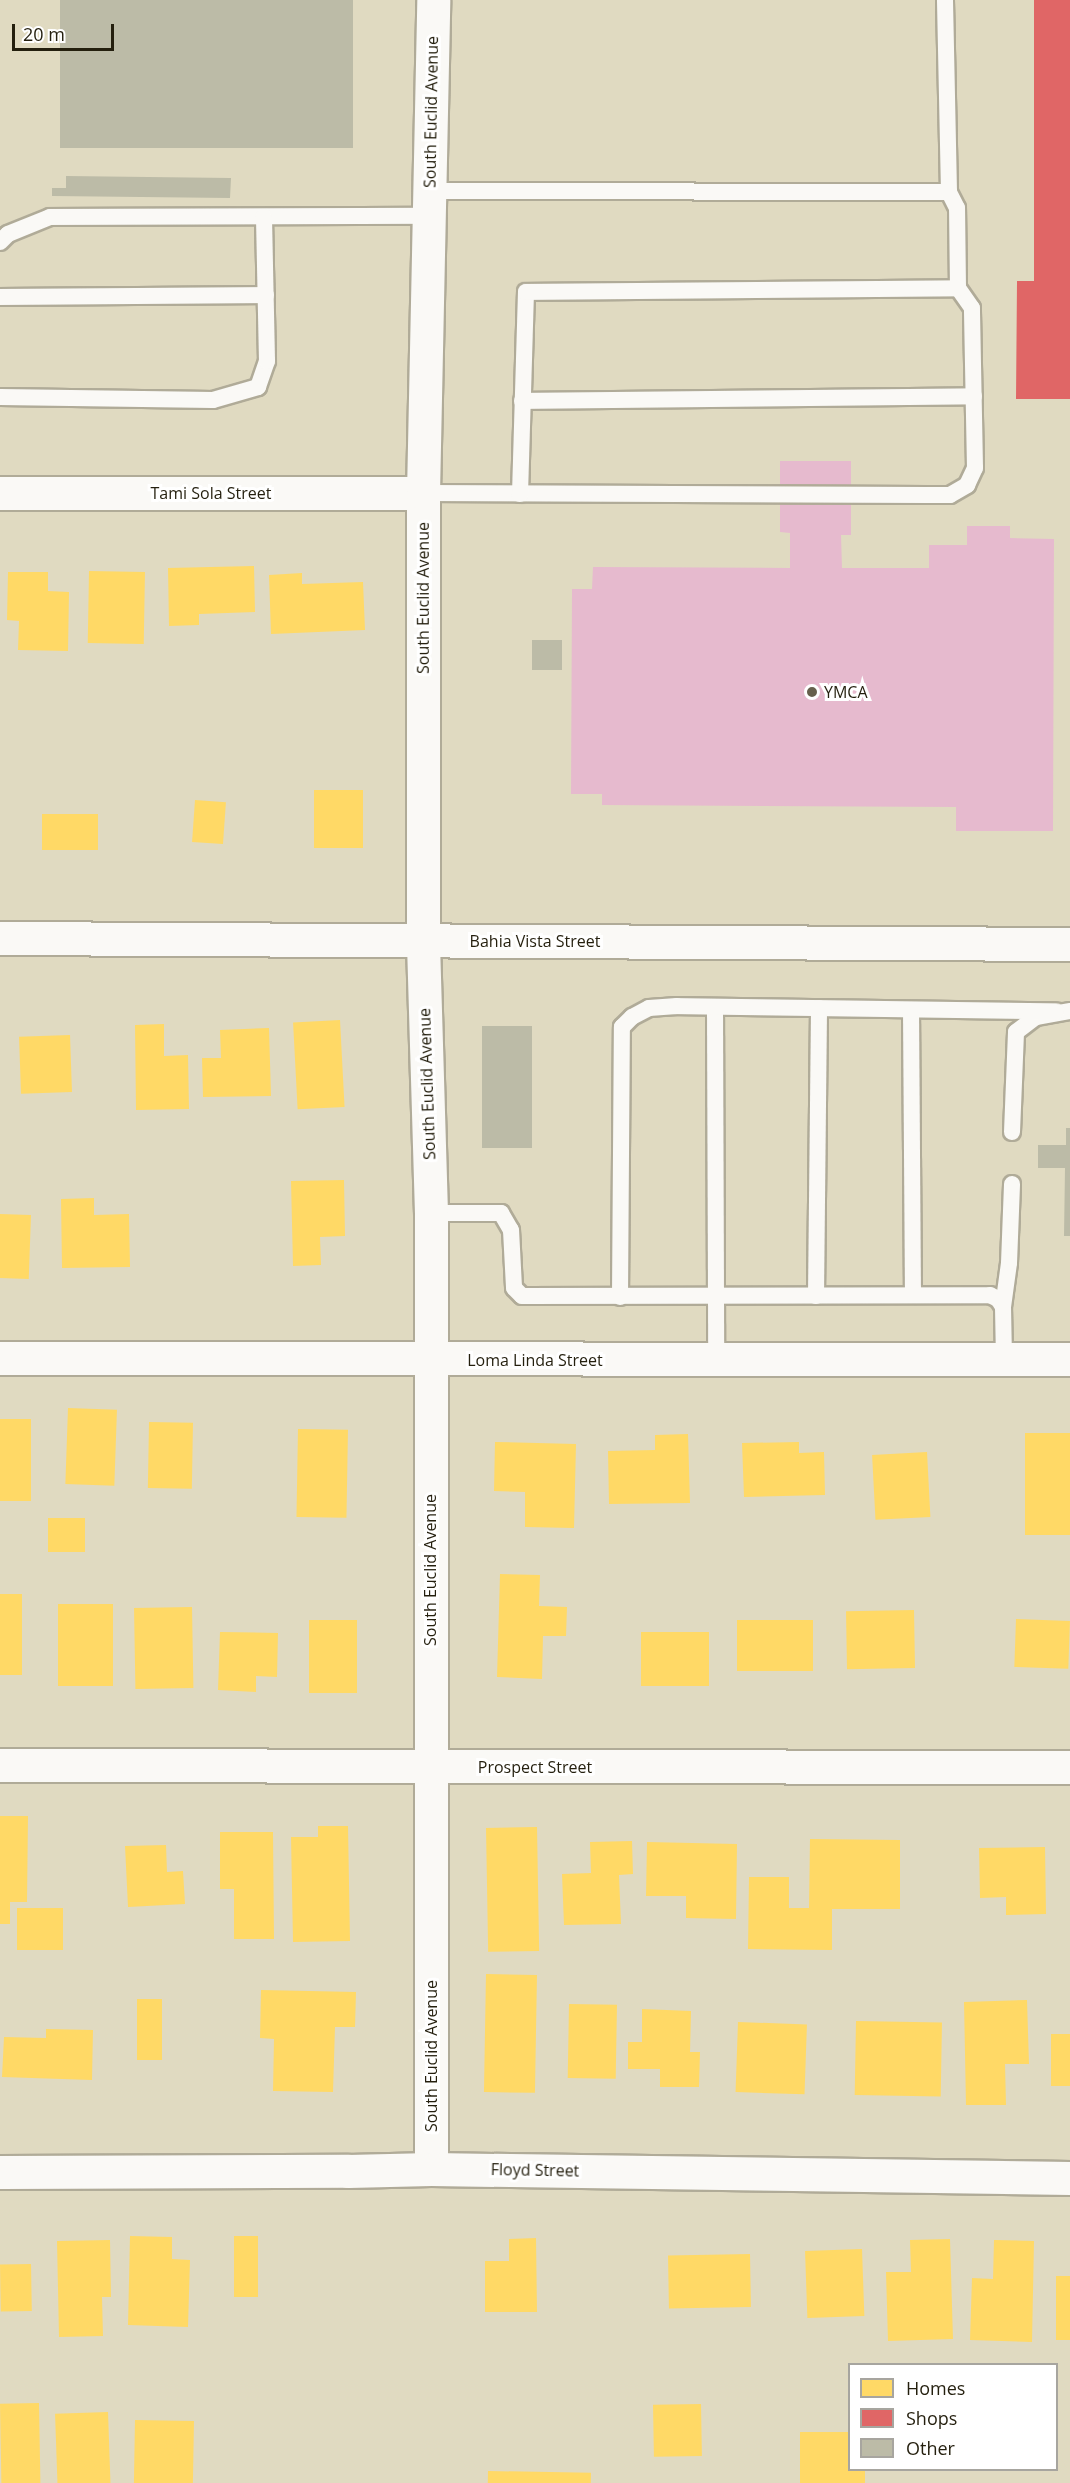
<!DOCTYPE html>
<html>
<head>
<meta charset="utf-8">
<style>
	body { margin:0 }
	#map { position:relative; width:1070px; height:2483px; overflow:hidden; background:#e0dac1; font-family:"Open Sans",sans-serif }
	div>[style] { position:absolute }
	.green>* { inset:0; background:#e6bace }
	.homes>* { inset:0; background:#ffd966; transform-origin:0 0 }
	.shops>* { inset:0; background:#e06666 }
	.building>* { inset:0; background:#bcbba7; transform-origin:0 0 }
	.roads { filter:drop-shadow(2px 0 #b0ab98) drop-shadow(-2px 0 #b0ab98) drop-shadow(0 2px #b0ab98) drop-shadow(0 -2px #b0ab98) }
	.lane>* { height:16px; margin:-8px; padding:0 8px; transform-origin:8px; border-radius:8px; background:#faf9f6 }
	.street>* { height:33px; margin:-16.5px; padding:0 16.5px; transform-origin:16.5px; border-radius:16.5px; background:#faf9f6 }
	.secondary>* { height:33px; margin:-16.5px; padding:0 16.5px; transform-origin:16.5px; border-radius:16.5px; background:#faf9f6 }
	.dots>* { width:16px; height:16px; translate:-50% -50%; box-sizing:border-box; border:3px solid #fff; border-radius:50% }
	span { translate:-50% -50%; white-space:nowrap; text-align:center; line-height:1.15; -webkit-text-stroke:6px #fff; paint-order:stroke }
	.street-label { font-size:16px; color:#241f0e }
	.poi-label { font-size:16px; color:#241f0e }
	.left { translate:0 -50%; text-align:left }
	.legend { position:absolute; left:848px; top:2363px; width:210px; height:108px; box-sizing:border-box; background:#fff; border:2px solid #a7a59f; margin:0; padding:8px 10px; list-style:none; font-size:18px; color:#241f0e }
	.legend li { display:flex; align-items:center; gap:12px; height:30px }
	.legend b { width:30px; border:2px solid #a7a59f }
	.scale { position:absolute; left:12px; top:24px; width:102px; height:27px; box-sizing:border-box; border:3px solid #241f0e; border-top:0; padding-left:8px; font-size:18px; line-height:21px; white-space:nowrap; color:#241f0e; -webkit-text-stroke:4px #fff; paint-order:stroke }
</style>
</head>
<body>
<div id="map">
	<div class="green">
		<div style="clip-path:polygon(780px 461px,851px 461px,851px 535px,841px 535px,842px 568px,929px 568px,929px 545px,967px 545px,967px 526px,1010px 526px,1010px 538px,1054px 539px,1053px 831px,956px 831px,956px 807px,602px 805px,602px 794px,571px 794px,572px 589px,592px 589px,593px 567px,790px 568px,790px 533px,780px 532px)"></div>
	</div>
	<div class="homes">
		<div style="clip-path:polygon(254px 566px,255px 612px,199px 614px,199px 625px,169px 626px,168px 568px)"></div>
		<div style="left:89px;top:571px;width:56px;height:72px;rotate:1deg"></div>
		<div style="clip-path:polygon(8px 572px,48px 572px,48px 591px,69px 592px,68px 651px,18px 650px,19px 621px,7px 620px)"></div>
		<div style="clip-path:polygon(302px 573px,302px 584px,363px 582px,365px 630px,271px 634px,269px 575px)"></div>
		<div style="left:363px;top:790px;width:58px;height:49px;rotate:90deg"></div>
		<div style="left:195px;top:800px;width:31px;height:42px;rotate:4deg"></div>
		<div style="left:42px;top:814px;width:56px;height:36px"></div>
		<div style="left:340px;top:1020px;width:87px;height:47px;rotate:87deg"></div>
		<div style="clip-path:polygon(164px 1024px,164px 1056px,188px 1055px,189px 1109px,136px 1110px,135px 1025px)"></div>
		<div style="clip-path:polygon(269px 1028px,271px 1096px,203px 1097px,202px 1058px,221px 1058px,220px 1030px)"></div>
		<div style="left:70px;top:1035px;width:57px;height:51px;rotate:88deg"></div>
		<div style="clip-path:polygon(344px 1180px,345px 1236px,320px 1237px,321px 1265px,293px 1266px,291px 1181px)"></div>
		<div style="clip-path:polygon(94px 1198px,94px 1215px,129px 1214px,130px 1267px,62px 1268px,61px 1199px)"></div>
		<div style="left:0;top:1214px;width:31px;height:64px;rotate:2deg"></div>
		<div style="left:68px;top:1408px;width:49px;height:76px;rotate:2deg"></div>
		<div style="left:0;top:1419px;width:31px;height:82px"></div>
		<div style="left:149px;top:1422px;width:44px;height:66px;rotate:1deg"></div>
		<div style="left:298px;top:1429px;width:50px;height:88px;rotate:1deg"></div>
		<div style="left:1070px;top:1433px;width:102px;height:45px;rotate:90deg"></div>
		<div style="clip-path:polygon(688px 1434px,690px 1503px,609px 1504px,608px 1451px,655px 1450px,655px 1435px)"></div>
		<div style="clip-path:polygon(495px 1442px,576px 1444px,574px 1528px,525px 1527px,525px 1492px,494px 1491px)"></div>
		<div style="clip-path:polygon(799px 1442px,799px 1453px,824px 1452px,825px 1495px,744px 1497px,742px 1443px)"></div>
		<div style="left:927px;top:1452px;width:65px;height:55px;rotate:87deg"></div>
		<div style="left:48px;top:1518px;width:37px;height:34px"></div>
		<div style="clip-path:polygon(500px 1574px,540px 1575px,539px 1606px,567px 1607px,566px 1636px,543px 1636px,542px 1679px,497px 1677px)"></div>
		<div style="left:0;top:1594px;width:22px;height:81px"></div>
		<div style="left:58px;top:1604px;width:55px;height:82px"></div>
		<div style="left:192px;top:1607px;width:81px;height:58px;rotate:89deg"></div>
		<div style="left:914px;top:1610px;width:58px;height:68px;rotate:89deg"></div>
		<div style="left:1016px;top:1619px;width:54px;height:48px;rotate:2deg"></div>
		<div style="left:309px;top:1620px;width:48px;height:73px"></div>
		<div style="left:737px;top:1620px;width:76px;height:51px"></div>
		<div style="clip-path:polygon(220px 1632px,278px 1633px,277px 1677px,256px 1676px,256px 1692px,218px 1690px)"></div>
		<div style="left:709px;top:1632px;width:54px;height:68px;rotate:90deg"></div>
		<div style="clip-path:polygon(0 1816px,28px 1816px,27px 1902px,10px 1902px,10px 1924px,0 1924px)"></div>
		<div style="clip-path:polygon(318px 1826px,348px 1826px,350px 1941px,293px 1942px,291px 1837px,318px 1837px)"></div>
		<div style="left:537px;top:1827px;width:124px;height:51px;rotate:89deg"></div>
		<div style="clip-path:polygon(220px 1832px,273px 1832px,274px 1939px,234px 1939px,234px 1889px,220px 1889px)"></div>
		<div style="clip-path:polygon(810px 1839px,900px 1840px,900px 1909px,832px 1909px,832px 1950px,748px 1949px,749px 1877px,789px 1877px,789px 1908px,809px 1908px)"></div>
		<div style="clip-path:polygon(632px 1841px,633px 1874px,619px 1875px,621px 1924px,564px 1925px,562px 1874px,591px 1873px,590px 1842px)"></div>
		<div style="clip-path:polygon(647px 1842px,737px 1844px,736px 1919px,686px 1918px,686px 1896px,646px 1896px)"></div>
		<div style="clip-path:polygon(166px 1845px,167px 1872px,183px 1871px,185px 1904px,128px 1907px,125px 1846px)"></div>
		<div style="clip-path:polygon(1045px 1847px,1046px 1914px,1006px 1915px,1006px 1897px,980px 1898px,979px 1848px)"></div>
		<div style="left:17px;top:1908px;width:46px;height:42px"></div>
		<div style="left:486px;top:1974px;width:51px;height:118px;rotate:1deg"></div>
		<div style="clip-path:polygon(261px 1990px,356px 1992px,355px 2027px,335px 2027px,333px 2092px,273px 2091px,274px 2039px,260px 2038px)"></div>
		<div style="left:137px;top:1999px;width:25px;height:61px"></div>
		<div style="clip-path:polygon(1027px 2000px,1029px 2064px,1005px 2064px,1006px 2105px,966px 2105px,964px 2002px)"></div>
		<div style="left:569px;top:2004px;width:48px;height:74px;rotate:1deg"></div>
		<div style="clip-path:polygon(642px 2009px,691px 2011px,690px 2052px,700px 2052px,699px 2087px,660px 2087px,660px 2069px,628px 2069px,628px 2042px,642px 2042px)"></div>
		<div style="left:856px;top:2021px;width:86px;height:74px;rotate:1deg"></div>
		<div style="left:738px;top:2022px;width:69px;height:70px;rotate:2deg"></div>
		<div style="clip-path:polygon(46px 2029px,93px 2030px,92px 2080px,2px 2077px,4px 2037px,46px 2038px)"></div>
		<div style="left:1051px;top:2034px;width:19px;height:52px"></div>
		<div style="clip-path:polygon(130px 2236px,172px 2237px,172px 2259px,190px 2260px,188px 2327px,128px 2325px)"></div>
		<div style="left:234px;top:2236px;width:24px;height:61px"></div>
		<div style="clip-path:polygon(536px 2238px,537px 2312px,485px 2312px,485px 2261px,509px 2261px,509px 2239px)"></div>
		<div style="clip-path:polygon(950px 2239px,953px 2339px,888px 2341px,886px 2272px,911px 2272px,910px 2240px)"></div>
		<div style="clip-path:polygon(110px 2240px,111px 2297px,102px 2297px,103px 2336px,59px 2337px,57px 2241px)"></div>
		<div style="clip-path:polygon(994px 2240px,1034px 2241px,1032px 2342px,970px 2340px,972px 2278px,993px 2279px)"></div>
		<div style="left:862px;top:2249px;width:67px;height:57px;rotate:88deg"></div>
		<div style="left:750px;top:2254px;width:53px;height:82px;rotate:89deg"></div>
		<div style="left:31px;top:2264px;width:47px;height:31px;rotate:89deg"></div>
		<div style="left:1056px;top:2276px;width:14px;height:64px"></div>
		<div style="left:39px;top:2403px;width:80px;height:39px;rotate:89deg"></div>
		<div style="left:701px;top:2404px;width:52px;height:48px;rotate:89deg"></div>
		<div style="left:108px;top:2412px;width:71px;height:53px;rotate:88deg"></div>
		<div style="left:135px;top:2420px;width:59px;height:63px;rotate:1deg"></div>
		<div style="clip-path:polygon(800px 2432px,850px 2432px,850px 2470px,865px 2470px,865px 2483px,800px 2483px)"></div>
		<div style="left:488px;top:2471px;width:103px;height:12px;rotate:1deg"></div>
	</div>
	<div class="shops">
		<div style="clip-path:polygon(1034px 0,1070px 0,1070px 399px,1016px 399px,1017px 281px,1034px 281px)"></div>
	</div>
	<div class="building">
		<div style="left:60px;top:0;width:293px;height:148px"></div>
		<div style="clip-path:polygon(66px 176px,231px 178px,230px 198px,52px 196px,52px 188px,66px 188px)"></div>
		<div style="left:532px;top:640px;width:30px;height:30px"></div>
		<div style="left:482px;top:1026px;width:50px;height:122px"></div>
		<div style="clip-path:polygon(1066px 1128px,1070px 1128px,1070px 1236px,1064px 1236px,1065px 1168px,1038px 1168px,1038px 1145px,1066px 1145px)"></div>
	</div>
	<div class="roads">
		<div class="lane">
			<div style="left:430px;top:191px;width:519px;rotate:0.11deg"></div>
			<div style="left:0;top:242px;width:11px;rotate:-45deg"></div>
			<div style="left:8px;top:234px;width:45px;rotate:-22deg"></div>
			<div style="left:50px;top:217px;width:379px;rotate:-0.2deg"></div>
			<div style="left:0;top:297px;width:266px;rotate:-0.4deg"></div>
			<div style="left:0;top:397px;width:213px;rotate:0.8deg"></div>
			<div style="left:213px;top:400px;width:47px;rotate:-16.1deg"></div>
			<div style="left:258px;top:387px;width:28px;rotate:-71deg"></div>
			<div style="left:267px;top:361px;width:144px;rotate:-91.2deg"></div>
			<div style="left:522px;top:401px;width:452px;rotate:-0.6deg"></div>
			<div style="left:423px;top:493px;width:527px;rotate:0.22deg"></div>
			<div style="left:950px;top:495px;width:20px;rotate:-30deg"></div>
			<div style="left:967px;top:485px;width:19px;rotate:-65deg"></div>
			<div style="left:975px;top:468px;width:160px;rotate:-91.1deg"></div>
			<div style="left:972px;top:308px;width:24px;rotate:-125deg"></div>
			<div style="left:958px;top:288px;width:80px;rotate:-90.7deg"></div>
			<div style="left:957px;top:208px;width:18px;rotate:-117deg"></div>
			<div style="left:949px;top:192px;width:192px;rotate:-91.2deg"></div>
			<div style="left:520px;top:494px;width:202px;rotate:-88.3deg"></div>
			<div style="left:526px;top:292px;width:432px;rotate:-0.5deg"></div>
			<div style="left:715px;top:1007px;width:353px;rotate:89.8deg"></div>
			<div style="left:911px;top:1010px;width:285px;rotate:89.6deg"></div>
			<div style="left:1012px;top:1132px;width:100px;rotate:-87.7deg"></div>
			<div style="left:1016px;top:1032px;width:25px;rotate:-37deg"></div>
			<div style="left:1036px;top:1017px;width:35px;rotate:-10deg"></div>
			<div style="left:431px;top:1213px;width:70px"></div>
			<div style="left:501px;top:1213px;width:20px;rotate:60deg"></div>
			<div style="left:511px;top:1230px;width:58px;rotate:87deg"></div>
			<div style="left:514px;top:1288px;width:11px;rotate:45deg"></div>
			<div style="left:522px;top:1296px;width:468px;rotate:-0.1deg"></div>
			<div style="left:990px;top:1295px;width:9px;rotate:27deg"></div>
			<div style="left:998px;top:1299px;width:9px;rotate:58deg"></div>
			<div style="left:1003px;top:1307px;width:52px;rotate:88.9deg"></div>
			<div style="left:816px;top:1296px;width:288px;rotate:-89.4deg"></div>
			<div style="left:620px;top:1297px;width:270px;rotate:-89.6deg"></div>
			<div style="left:622px;top:1027px;width:14px;rotate:-45deg"></div>
			<div style="left:632px;top:1017px;width:19px;rotate:-28deg"></div>
			<div style="left:649px;top:1008px;width:28px;rotate:-4deg"></div>
			<div style="left:677px;top:1006px;width:379px;rotate:0.8deg"></div>
			<div style="left:1003px;top:1307px;width:44px;rotate:-82.2deg"></div>
			<div style="left:1009px;top:1263px;width:79px;rotate:-87.8deg"></div>
		</div>
		<div class="street">
			<div style="left:0;top:493px;width:423px"></div>
			<div style="left:0;top:1358px;width:1070px;rotate:0.05deg"></div>
			<div style="left:0;top:1765px;width:1070px;rotate:0.11deg"></div>
			<div style="left:431px;top:2169px;width:956px;rotate:-90deg"></div>
			<div style="left:431px;top:1213px;width:273px;rotate:-91.7deg"></div>
			<div style="left:423px;top:940px;width:447px;rotate:-90deg"></div>
			<div style="left:423px;top:493px;width:493px;rotate:-88.8deg"></div>
			<div style="left:0;top:2172px;width:348px;rotate:-0.2deg"></div>
			<div style="left:348px;top:2171px;width:83px;rotate:-1.4deg"></div>
			<div style="left:431px;top:2169px;width:639px;rotate:0.81deg"></div>
		</div>
		<div class="secondary">
			<div style="left:0;top:938px;width:1070px;rotate:0.32deg"></div>
		</div>
	</div>
	<div class="dots">
		<div style="left:812px;top:692px;background:#66604d"></div>
	</div>
	<div class="street-label">
		<span style="left:431px;top:112px;rotate:-89deg">South Euclid Avenue</span>
		<span style="left:211px;top:493px">Tami Sola Street</span>
		<span style="left:423px;top:598px;rotate:-90deg">South Euclid Avenue</span>
		<span style="left:535px;top:941px">Bahia Vista Street</span>
		<span style="left:427px;top:1084px;rotate:-92deg">South Euclid Avenue</span>
		<span style="left:535px;top:1360px">Loma Linda Street</span>
		<span style="left:430px;top:1570px;rotate:-90deg">South Euclid Avenue</span>
		<span style="left:535px;top:1767px">Prospect Street</span>
		<span style="left:431px;top:2056px;rotate:-90deg">South Euclid Avenue</span>
		<span style="left:535px;top:2170px;rotate:1deg">Floyd Street</span>
	</div>
	<div class="poi-label">
		<span class="left" style="left:824px;top:692px">YMCA</span>
	</div>
	<ul class="legend">
	<li><b style="height:16px;background:#ffd966"></b>Homes</li>
	<li><b style="height:16px;background:#e06666"></b>Shops</li>
	<li><b style="height:16px;background:#bcbba7"></b>Other</li>
	</ul>
	<div class="scale">20 m</div>
</div>
</body>
</html>
